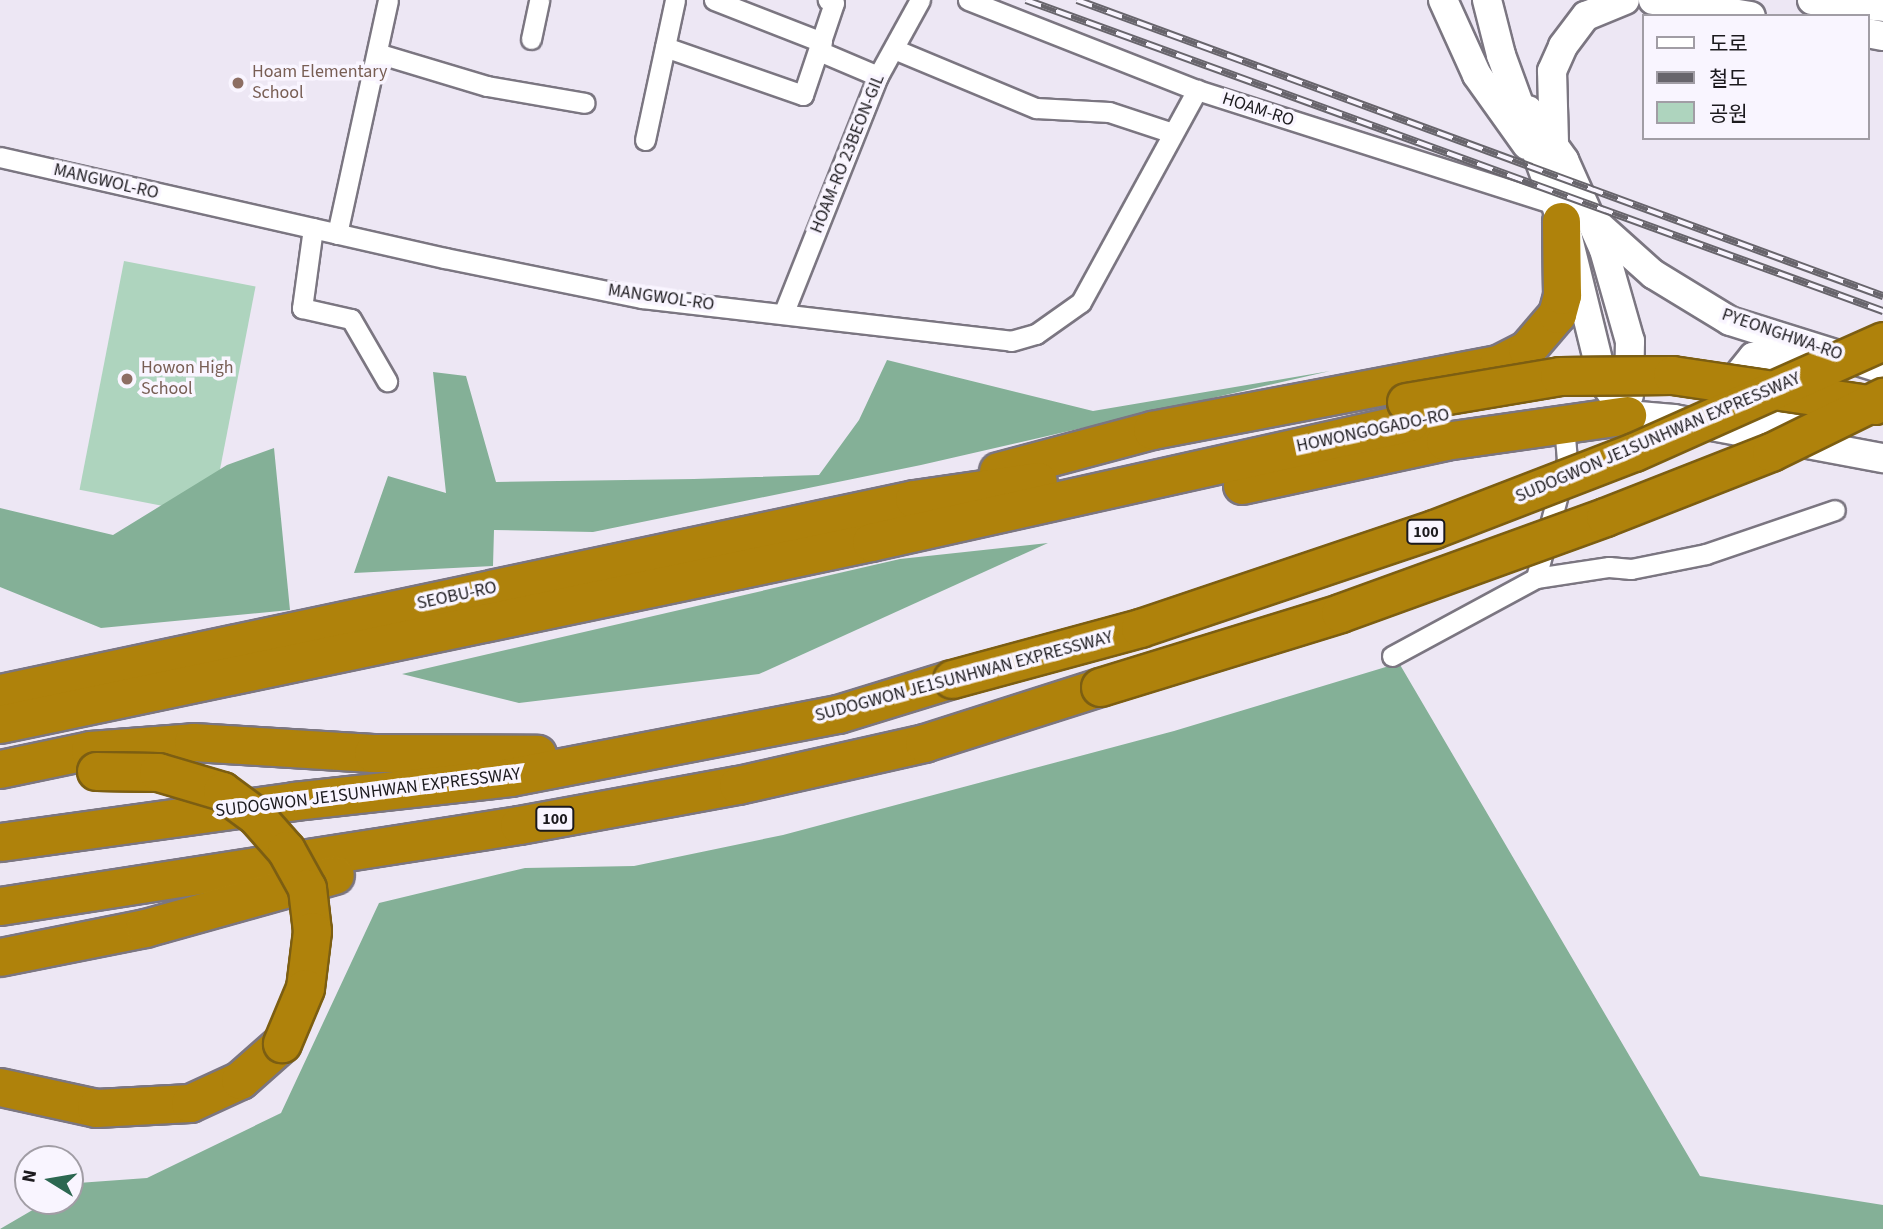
<!DOCTYPE html>
<html>
<head>
<meta charset="utf-8">
<style>
	body { margin:0 }
	#map { position:relative; width:1883px; height:1229px; overflow:hidden; background:#ede7f4; font-family:"Source Sans 3","Noto Sans KR",sans-serif }
	div>[style] { position:absolute }
	.green>* { inset:0; background:#aed4be; transform-origin:0 0 }
	.forest>* { inset:0; background:#84b097 }
	.roads { filter:drop-shadow(2px 0 #7b7681) drop-shadow(-2px 0 #7b7681) drop-shadow(0 2px #7b7681) drop-shadow(0 -2px #7b7681) }
	.street>* { height:19px; margin:-9.5px; padding:0 9.5px; transform-origin:9.5px; border-radius:9.5px; background:#fff }
	.secondary>* { height:28px; margin:-14px; padding:0 14px; transform-origin:14px; border-radius:14px; background:#fff }
	.highway>* { height:37px; margin:-18.5px; padding:0 18.5px; transform-origin:18.5px; border-radius:18.5px; background:#af820b }
	.rail>* { height:8px; margin-top:-4px; transform-origin:0; background:repeating-linear-gradient(90deg,#f9f5ff 0 16px,#68656c 0 32px); box-sizing:border-box; border-block:2px solid #68656c }
	.bridges { filter:drop-shadow(2px 0 #7c5e12) drop-shadow(-2px 0 #7c5e12) drop-shadow(0 2px #7c5e12) drop-shadow(0 -2px #7c5e12) }
	.highway-bridge>* { height:37px; margin:-18.5px; padding:0 18.5px; transform-origin:18.5px; border-radius:18.5px; background:#af820b }
	.dots>* { width:19px; height:19px; translate:-50% -50%; box-sizing:border-box; border:4px solid #f9f5ff; border-radius:50% }
	span { translate:-50% -50%; white-space:nowrap; text-align:center; line-height:1.15; -webkit-text-stroke:7px #f9f5ff; paint-order:stroke }
	.shield-label span { padding:2px 5px; background:#f9f5ff; border:2px solid; border-radius:5px; -webkit-text-stroke-width:0 }
	.shield-label { font-size:16px; color:#1c1a1e; font-weight:700 }
	.education-label { font-size:18px; color:#785e54 }
	.left { translate:0 -50%; text-align:left }
	.street-label { font-size:18px; color:#1c1a1e }
	.legend { position:absolute; left:1642px; top:14px; width:228px; height:126px; box-sizing:border-box; background:#f9f5ff; border:2px solid #a19da5; margin:0; padding:9px 12px; list-style:none; font-size:21px; color:#1c1a1e }
	.legend li { display:flex; align-items:center; gap:14px; height:35px }
	.legend b { width:35px; border:2px solid #a19da5 }
	.north { position:absolute; left:14px; top:1145px; width:70px; height:70px; box-sizing:border-box; background:#f9f5ff; border:2px solid #a19da5; border-radius:50%; rotate:281deg; font-size:19px; font-weight:700; line-height:28px; text-align:center; color:#1c1a1e }
	.north::after { content:''; display:block; margin:auto; width:24px; height:32px; background:#2c6751; clip-path:polygon(50% 0,100% 100%,50% 72%,0 100%) }
</style>
</head>
<body>
<div id="map">
	<div class="green">
		<div style="left:124px;top:261px;width:134px;height:233px;rotate:11deg"></div>
	</div>
	<div class="forest">
		<div style="clip-path:polygon(887px 360px,1093px 411px,1330px 371px,921px 465px,593px 532px,494px 530px,493px 566px,354px 573px,388px 476px,446px 493px,433px 372px,466px 376px,496px 482px,694px 479px,819px 475px,859px 420px)"></div>
		<div style="clip-path:polygon(274px 448px,290px 610px,101px 628px,0 587px,0 508px,113px 535px,227px 465px)"></div>
		<div style="clip-path:polygon(1048px 543px,759px 674px,519px 703px,402px 674px,900px 559px)"></div>
		<div style="clip-path:polygon(1399px 663px,1700px 1176px,1883px 1205px,1883px 1229px,0 1229px,48px 1201px,70px 1201px,70px 1188px,78px 1183px,147px 1178px,281px 1113px,379px 903px,525px 868px,634px 866px,783px 835px,1174px 731px)"></div>
	</div>
	<div class="roads">
		<div class="street">
			<div style="left:714px;top:0;width:116px;rotate:21.3deg"></div>
			<div style="left:968px;top:0;width:246px;rotate:21.5deg"></div>
			<div style="left:1197px;top:90px;width:376px;rotate:17.7deg"></div>
			<div style="left:531px;top:39px;width:40px;rotate:-78deg"></div>
			<div style="left:665px;top:47px;width:146px;rotate:19.2deg"></div>
			<div style="left:803px;top:95px;width:97px;rotate:-71.4deg"></div>
			<div style="left:834px;top:3px;width:7px;rotate:-153deg"></div>
			<div style="left:894px;top:49px;width:154px;rotate:22.6deg"></div>
			<div style="left:1036px;top:108px;width:73px;rotate:3.1deg"></div>
			<div style="left:1109px;top:112px;width:67px;rotate:18.2deg"></div>
			<div style="left:819px;top:51px;width:64px;rotate:23deg"></div>
			<div style="left:377px;top:53px;width:115px;rotate:16.7deg"></div>
			<div style="left:487px;top:86px;width:99px;rotate:9.8deg"></div>
			<div style="left:645px;top:140px;width:143px;rotate:-77.9deg"></div>
			<div style="left:0;top:157px;width:456px;rotate:12.8deg"></div>
			<div style="left:445px;top:258px;width:201px;rotate:11.5deg"></div>
			<div style="left:642px;top:298px;width:371px;rotate:6.6deg"></div>
			<div style="left:1011px;top:341px;width:26px;rotate:-16deg"></div>
			<div style="left:1036px;top:334px;width:55px;rotate:-35.4deg"></div>
			<div style="left:1081px;top:302px;width:242px;rotate:-61.3deg"></div>
			<div style="left:313px;top:228px;width:81px;rotate:97.8deg"></div>
			<div style="left:302px;top:308px;width:50px;rotate:12.7deg"></div>
			<div style="left:351px;top:319px;width:72px;rotate:59.9deg"></div>
			<div style="left:337px;top:234px;width:239px;rotate:-77.7deg"></div>
			<div style="left:784px;top:312px;width:254px;rotate:-68.3deg"></div>
			<div style="left:878px;top:76px;width:87px;rotate:-61.1deg"></div>
			<div style="left:1536px;top:578px;width:122px;rotate:-75.3deg"></div>
			<div style="left:1567px;top:460px;width:36px;rotate:-95deg"></div>
			<div style="left:1392px;top:656px;width:164px;rotate:-28.4deg"></div>
			<div style="left:1536px;top:578px;width:74px;rotate:-8.6deg"></div>
			<div style="left:1609px;top:567px;width:22px;rotate:5deg"></div>
			<div style="left:1631px;top:569px;width:76px;rotate:-11.3deg"></div>
			<div style="left:1706px;top:554px;width:136px;rotate:-18.8deg"></div>
		</div>
		<div class="secondary">
			<div style="left:1443px;top:0;width:82px;rotate:65.6deg"></div>
			<div style="left:1477px;top:75px;width:86px;rotate:54.5deg"></div>
			<div style="left:1487px;top:0;width:57px;rotate:75.7deg"></div>
			<div style="left:1501px;top:55px;width:195px;rotate:69.9deg"></div>
			<div style="left:1568px;top:238px;width:147px;rotate:76.2deg"></div>
			<div style="left:1603px;top:381px;width:42px;rotate:54.8deg"></div>
			<div style="left:1653px;top:0;width:99px;rotate:9.3deg"></div>
			<div style="left:1812px;top:0;width:71px;rotate:5.6deg"></div>
			<div style="left:1867px;top:33px;width:16px;rotate:11deg"></div>
			<div style="left:1528px;top:110px;width:62px;rotate:54.2deg"></div>
			<div style="left:1564px;top:160px;width:98px;rotate:66deg"></div>
			<div style="left:1604px;top:250px;width:95px;rotate:74.1deg"></div>
			<div style="left:1630px;top:341px;width:54px;rotate:91.1deg"></div>
			<div style="left:1554px;top:142px;width:71px;rotate:-91.6deg"></div>
			<div style="left:1552px;top:71px;width:27px;rotate:-66deg"></div>
			<div style="left:1563px;top:46px;width:38px;rotate:-53deg"></div>
			<div style="left:1586px;top:16px;width:42px;rotate:-22.3deg"></div>
			<div style="left:1587px;top:215px;width:89px;rotate:41.8deg"></div>
			<div style="left:1653px;top:274px;width:90px;rotate:31.4deg"></div>
			<div style="left:1730px;top:321px;width:160px;rotate:17.4deg"></div>
			<div style="left:1804px;top:352px;width:51px;rotate:174.4deg"></div>
			<div style="left:1753px;top:357px;width:26px;rotate:129deg"></div>
			<div style="left:1737px;top:377px;width:17px;rotate:97deg"></div>
			<div style="left:1735px;top:394px;width:15px;rotate:70deg"></div>
			<div style="left:1740px;top:408px;width:52px;rotate:17.7deg"></div>
			<div style="left:1790px;top:424px;width:19px;rotate:39deg"></div>
			<div style="left:1627px;top:415px;width:47px;rotate:4.9deg"></div>
			<div style="left:1674px;top:419px;width:213px;rotate:10.6deg"></div>
		</div>
		<div class="highway">
			<div style="left:998px;top:471px;width:159px;rotate:-14.9deg"></div>
			<div style="left:1152px;top:430px;width:352px;rotate:-10.8deg"></div>
			<div style="left:1498px;top:364px;width:33px;rotate:-27deg"></div>
			<div style="left:1527px;top:349px;width:46px;rotate:-49.4deg"></div>
			<div style="left:1557px;top:314px;width:20px;rotate:-75deg"></div>
			<div style="left:1562px;top:295px;width:74px;rotate:-90.8deg"></div>
			<div style="left:1242px;top:485px;width:208px;rotate:-12.2deg"></div>
			<div style="left:1445px;top:441px;width:184px;rotate:-8.1deg"></div>
			<div style="left:0;top:693px;width:934px;rotate:-11.98deg"></div>
			<div style="left:914px;top:499px;width:125px;rotate:-8.3deg"></div>
			<div style="left:0;top:724px;width:890px;rotate:-11.8deg"></div>
			<div style="left:871px;top:542px;width:552px;rotate:-12.55deg"></div>
			<div style="left:0;top:769px;width:92px;rotate:-11.9deg"></div>
			<div style="left:90px;top:750px;width:103px;rotate:-4.4deg"></div>
			<div style="left:193px;top:742px;width:180px;rotate:3.5deg"></div>
			<div style="left:373px;top:753px;width:164px;rotate:0.3deg"></div>
			<div style="left:0;top:842px;width:297px;rotate:-7.9deg"></div>
			<div style="left:294px;top:801px;width:217px;rotate:-6.3deg"></div>
			<div style="left:510px;top:777px;width:334px;rotate:-10.9deg"></div>
			<div style="left:838px;top:714px;width:119px;rotate:-17.1deg"></div>
			<div style="left:0;top:906px;width:525px;rotate:-8.87deg"></div>
			<div style="left:519px;top:825px;width:223px;rotate:-10.4deg"></div>
			<div style="left:738px;top:785px;width:191px;rotate:-12.7deg"></div>
			<div style="left:924px;top:743px;width:185px;rotate:-17.7deg"></div>
			<div style="left:0;top:957px;width:148px;rotate:-11.3deg"></div>
			<div style="left:145px;top:928px;width:197px;rotate:-15.6deg"></div>
			<div style="left:0;top:1087px;width:98px;rotate:12.3deg"></div>
			<div style="left:96px;top:1108px;width:94px;rotate:-3deg"></div>
			<div style="left:190px;top:1103px;width:55px;rotate:-24.7deg"></div>
			<div style="left:240px;top:1080px;width:56px;rotate:-41.4deg"></div>
		</div>
	</div>
	<div class="rail">
		<div style="left:1026px;top:0;width:912px;rotate:19.95deg"></div>
		<div style="left:1077px;top:0;width:859px;rotate:20.17deg"></div>
	</div>
	<div class="bridges">
		<div class="highway-bridge">
			<div style="left:1406px;top:402px;width:155px;rotate:-9.6deg"></div>
			<div style="left:1559px;top:376px;width:113px;rotate:-0.5deg"></div>
			<div style="left:1672px;top:375px;width:205px;rotate:8.4deg"></div>
			<div style="left:952px;top:679px;width:195px;rotate:-15.2deg"></div>
			<div style="left:1140px;top:628px;width:310px;rotate:-18.6deg"></div>
			<div style="left:1434px;top:529px;width:214px;rotate:-21.1deg"></div>
			<div style="left:1634px;top:452px;width:273px;rotate:-24deg"></div>
			<div style="left:1100px;top:687px;width:251px;rotate:-17.1deg"></div>
			<div style="left:1340px;top:613px;width:282px;rotate:-19.9deg"></div>
			<div style="left:1605px;top:517px;width:178px;rotate:-21.4deg"></div>
			<div style="left:1771px;top:452px;width:125px;rotate:-26.2deg"></div>
			<div style="left:96px;top:771px;width:62px;rotate:0.9deg"></div>
			<div style="left:158px;top:772px;width:67px;rotate:16.5deg"></div>
			<div style="left:222px;top:791px;width:42px;rotate:36.3deg"></div>
			<div style="left:256px;top:816px;width:45px;rotate:48.6deg"></div>
			<div style="left:286px;top:850px;width:43px;rotate:61.1deg"></div>
			<div style="left:307px;top:888px;width:43px;rotate:83.4deg"></div>
			<div style="left:312px;top:931px;width:57px;rotate:97deg"></div>
			<div style="left:305px;top:988px;width:60px;rotate:112.7deg"></div>
		</div>
	</div>
	<div class="dots">
		<div style="left:238px;top:83px;background:#8d6e63"></div>
		<div style="left:127px;top:379px;background:#8d6e63"></div>
	</div>
	<div class="shield-label">
		<span style="left:1426px;top:532px">100</span>
		<span style="left:555px;top:819px">100</span>
	</div>
	<div class="education-label">
		<span class="left" style="left:252px;top:83px">Hoam Elementary<br>School</span>
		<span class="left" style="left:141px;top:379px">Howon High<br>School</span>
	</div>
	<div class="street-label">
		<span style="left:1258px;top:110px;rotate:18deg">HOAM-RO</span>
		<span style="left:848px;top:154px;rotate:-68deg">HOAM-RO 23BEON-GIL</span>
		<span style="left:106px;top:182px;rotate:13deg">MANGWOL-RO</span>
		<span style="left:661px;top:298px;rotate:8deg">MANGWOL-RO</span>
		<span style="left:1782px;top:335px;rotate:19deg">PYEONGHWA-RO</span>
		<span style="left:1373px;top:431px;rotate:-12deg">HOWONGOGADO-RO</span>
		<span style="left:1658px;top:438px;rotate:-23deg">SUDOGWON JE1SUNHWAN EXPRESSWAY</span>
		<span style="left:457px;top:596px;rotate:-12deg">SEOBU-RO</span>
		<span style="left:964px;top:677px;rotate:-15deg">SUDOGWON JE1SUNHWAN EXPRESSWAY</span>
		<span style="left:368px;top:793px;rotate:-7deg">SUDOGWON JE1SUNHWAN EXPRESSWAY</span>
	</div>
	<ul class="legend">
	<li><b style="height:9px;background:#fff"></b>도로</li>
	<li><b style="height:9px;background:#68656c"></b>철도</li>
	<li><b style="height:19px;background:#aed4be"></b>공원</li>
	</ul>
	<div class="north">N</div>
</div>
</body>
</html>
